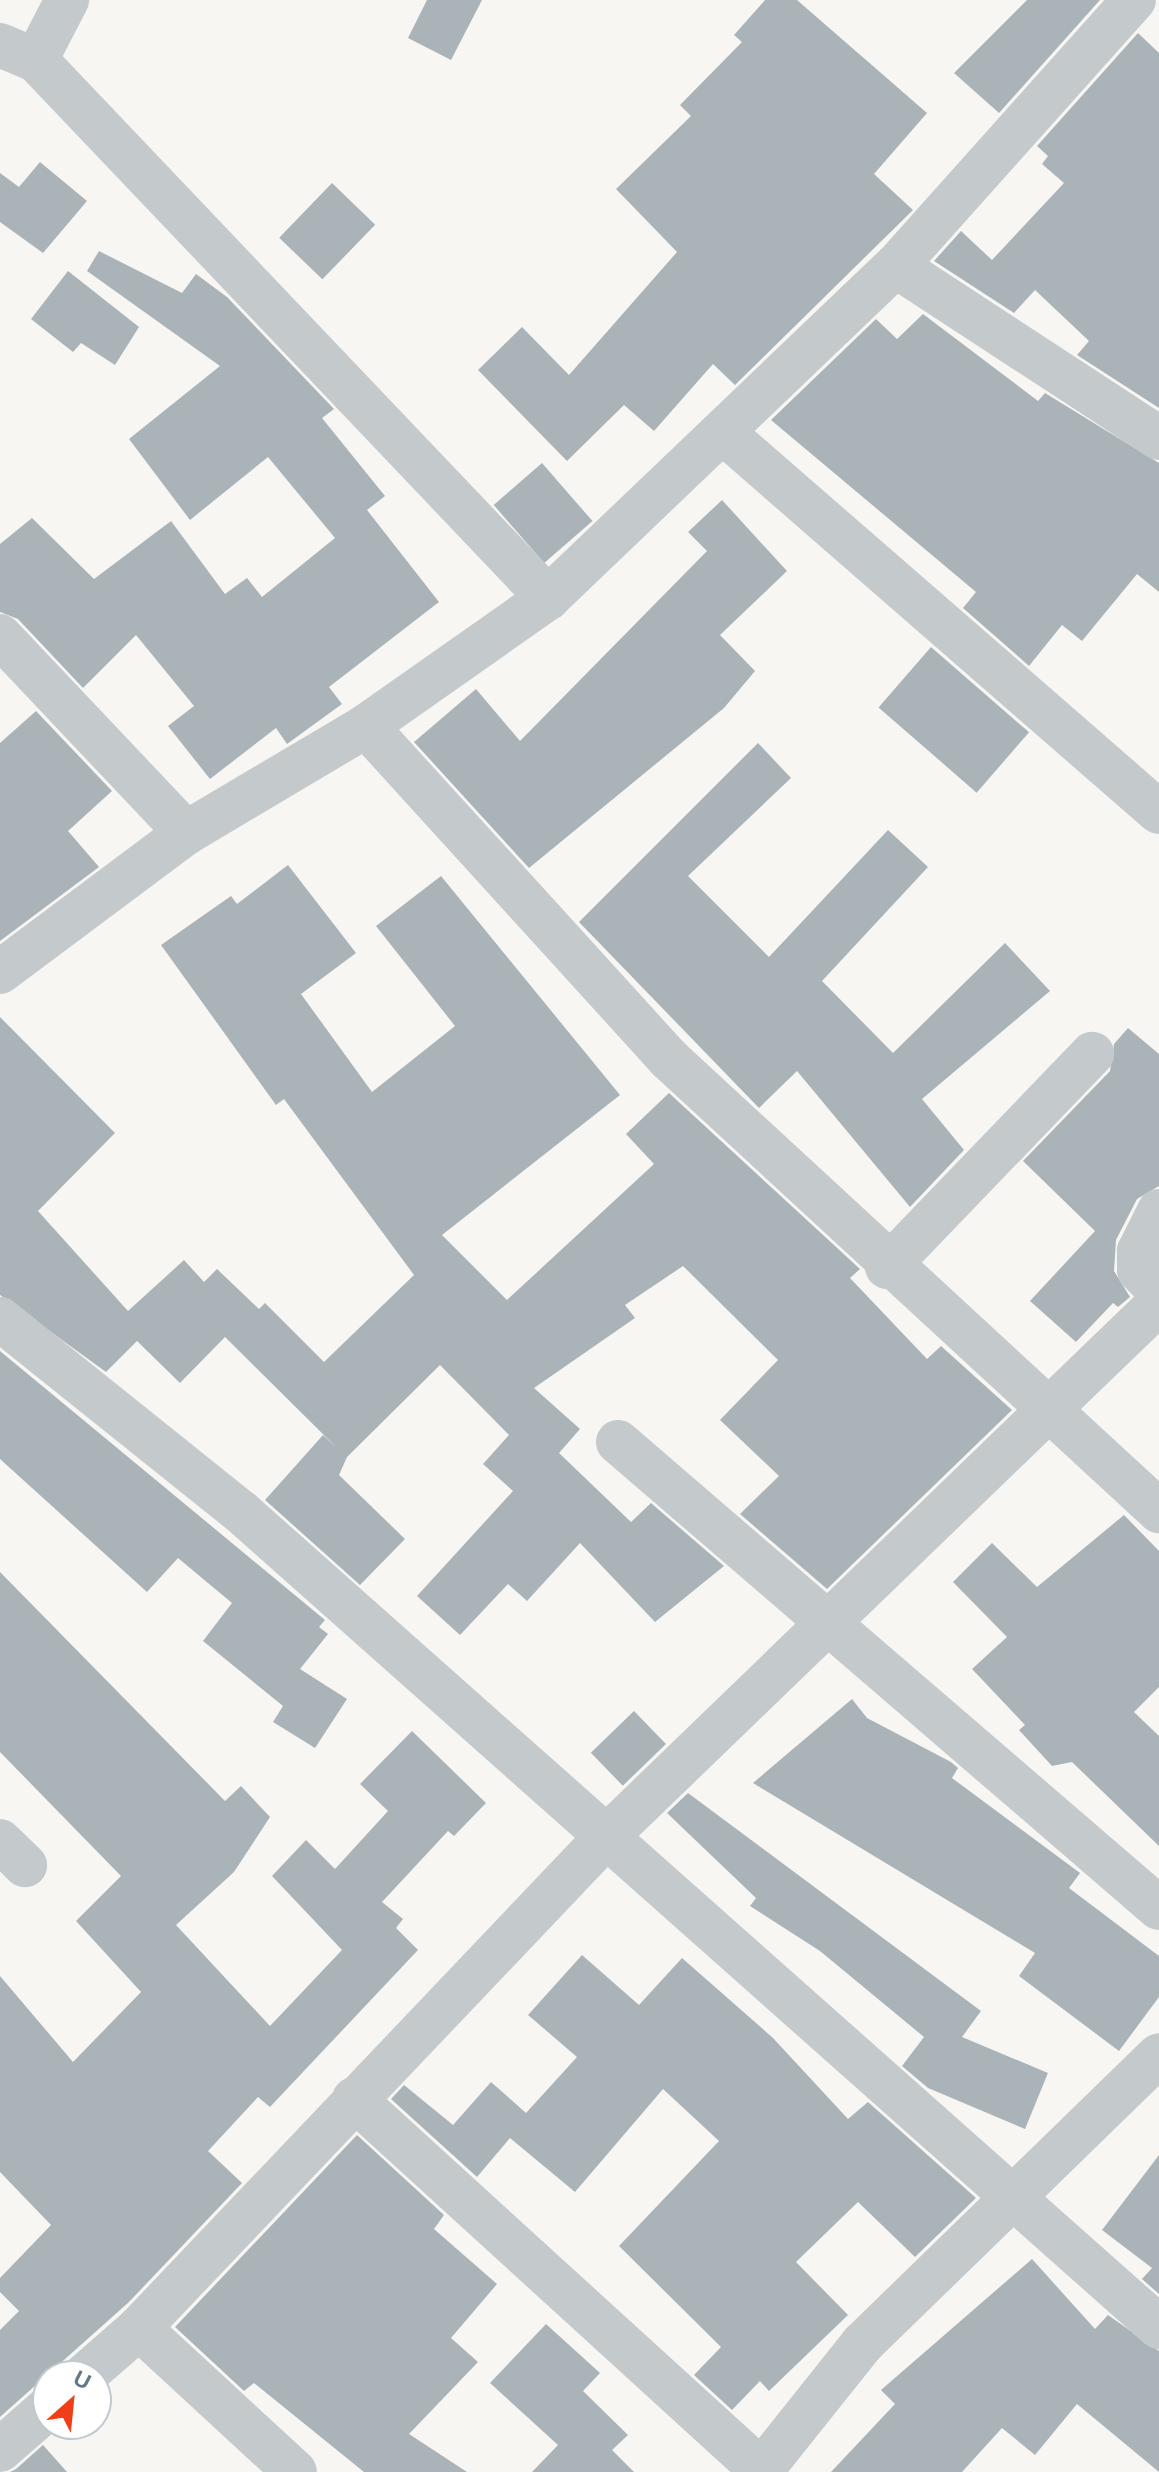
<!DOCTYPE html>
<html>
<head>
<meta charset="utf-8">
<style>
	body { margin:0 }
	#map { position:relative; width:1159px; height:2472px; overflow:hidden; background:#f7f6f3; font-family:Arial,sans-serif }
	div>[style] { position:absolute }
	.building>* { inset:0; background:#aab4b8; transform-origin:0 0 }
	.minor>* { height:44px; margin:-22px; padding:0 22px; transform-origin:22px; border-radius:22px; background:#c4c9cb }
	span { translate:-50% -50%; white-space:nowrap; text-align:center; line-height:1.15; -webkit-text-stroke:8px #fff; paint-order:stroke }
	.north { position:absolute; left:32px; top:2360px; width:80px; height:80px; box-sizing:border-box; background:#fff; border:2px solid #c1c9cf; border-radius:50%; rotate:27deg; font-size:22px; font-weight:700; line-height:32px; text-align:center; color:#637986 }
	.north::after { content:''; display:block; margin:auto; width:28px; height:36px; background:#f03e19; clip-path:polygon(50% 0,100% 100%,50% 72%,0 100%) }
</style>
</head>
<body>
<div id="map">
	<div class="building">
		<div style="clip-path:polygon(427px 0,482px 0,451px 60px,408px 38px)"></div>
		<div style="clip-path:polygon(765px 0,797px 0,927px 113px,874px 174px,913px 210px,735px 385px,713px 364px,654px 431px,624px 405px,567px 461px,478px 370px,522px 327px,569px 375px,677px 252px,616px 189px,691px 116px,680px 105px,742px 42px,734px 35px)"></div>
		<div style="clip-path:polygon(1027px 0,1100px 0,999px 113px,954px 73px)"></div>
		<div style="clip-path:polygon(1138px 33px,1159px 53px,1159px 408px,1077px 355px,1089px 341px,1035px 290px,1014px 313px,934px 261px,961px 231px,992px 260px,1064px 183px,1042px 164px,1048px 156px,1037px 146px)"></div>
		<div style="clip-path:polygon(40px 162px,87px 201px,43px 253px,0 222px,0 173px,19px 187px)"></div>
		<div style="left:332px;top:183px;width:60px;height:76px;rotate:44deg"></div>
		<div style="clip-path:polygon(99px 251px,182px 293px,196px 274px,227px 297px,334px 409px,322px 418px,385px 496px,367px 510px,439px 602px,329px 687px,342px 704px,287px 744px,276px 728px,210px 779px,168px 726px,194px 706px,136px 635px,83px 688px,18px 619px,0 612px,0 544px,32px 518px,94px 579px,171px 521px,225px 594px,247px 578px,262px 597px,335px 538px,268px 457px,190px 520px,129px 439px,220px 366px,87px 271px)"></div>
		<div style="clip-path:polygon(68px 271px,139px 327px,115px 365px,81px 343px,73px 352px,31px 319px)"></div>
		<div style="clip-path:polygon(923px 314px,1038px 401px,1045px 393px,1159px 463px,1159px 592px,1137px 574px,1082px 641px,1062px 625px,1029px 666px,963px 608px,976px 592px,771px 420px,876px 319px,897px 339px)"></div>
		<div style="left:542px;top:463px;width:77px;height:64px;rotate:49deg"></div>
		<div style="clip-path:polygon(722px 500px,787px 571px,720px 635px,755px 671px,724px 708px,529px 868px,414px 742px,476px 689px,520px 741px,707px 551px,688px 532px)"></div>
		<div style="left:931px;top:647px;width:130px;height:80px;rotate:41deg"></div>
		<div style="clip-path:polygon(36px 711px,112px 791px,68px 831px,99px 867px,0 941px,0 743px)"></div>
		<div style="clip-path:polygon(758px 743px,791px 778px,688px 876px,769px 957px,888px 830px,928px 867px,822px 981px,893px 1053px,1005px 943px,1050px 991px,922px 1099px,964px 1150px,910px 1207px,797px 1071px,759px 1108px,579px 922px)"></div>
		<div style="clip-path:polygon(288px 865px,356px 953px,301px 994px,372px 1092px,455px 1026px,376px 926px,441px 876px,620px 1095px,442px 1235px,507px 1300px,654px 1164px,626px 1134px,669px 1093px,860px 1269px,850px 1278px,927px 1359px,941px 1346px,1012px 1410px,827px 1589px,740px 1514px,779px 1476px,720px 1420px,778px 1360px,683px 1266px,625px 1305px,635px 1318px,534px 1388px,580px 1429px,559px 1453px,631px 1522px,651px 1503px,724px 1566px,655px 1622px,580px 1543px,527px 1601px,508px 1584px,460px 1635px,417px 1596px,513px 1491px,483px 1464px,509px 1435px,440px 1365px,347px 1457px,339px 1475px,405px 1539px,360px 1585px,265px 1500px,323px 1435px,339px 1450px,225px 1337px,180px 1383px,137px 1341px,106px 1372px,0 1295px,0 1017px,115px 1133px,38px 1211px,128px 1311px,184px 1260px,204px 1282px,217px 1269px,259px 1309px,265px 1303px,324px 1362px,414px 1275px,284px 1099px,276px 1105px,161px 945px,231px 896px,237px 904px)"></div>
		<div style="clip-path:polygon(1128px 1028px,1159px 1054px,1159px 1186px,1137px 1199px,1116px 1240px,1114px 1271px,1130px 1297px,1118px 1307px,1113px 1303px,1076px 1342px,1030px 1301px,1095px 1231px,1023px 1161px,1110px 1071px,1114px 1044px)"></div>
		<div style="clip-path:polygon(0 1351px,325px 1620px,319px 1627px,328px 1634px,300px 1669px,347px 1699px,315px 1748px,273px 1722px,283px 1706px,203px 1641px,232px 1603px,178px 1558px,147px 1592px,0 1459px)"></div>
		<div style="clip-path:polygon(1124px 1515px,1159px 1551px,1159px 1687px,1134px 1712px,1159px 1736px,1159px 1846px,1072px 1762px,1052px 1766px,1019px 1730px,1025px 1725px,972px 1669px,1007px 1637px,953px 1582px,992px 1543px,1037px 1587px)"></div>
		<div style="clip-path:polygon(0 1572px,225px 1801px,241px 1786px,270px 1817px,234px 1872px,176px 1925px,270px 2026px,342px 1950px,272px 1876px,306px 1840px,335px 1869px,388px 1811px,360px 1784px,412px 1731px,486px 1803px,454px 1836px,448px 1831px,382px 1902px,403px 1919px,396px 1928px,418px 1950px,270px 2107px,258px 2097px,208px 2151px,242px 2183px,129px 2302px,0 2417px,0 2330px,19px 2311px,0 2292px,0 2278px,51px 2225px,0 2172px,0 1976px,73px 2062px,141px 1992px,76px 1921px,121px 1876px,0 1752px)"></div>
		<div style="clip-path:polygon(852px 1699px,867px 1718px,951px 1762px,958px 1768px,952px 1778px,1080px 1873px,1069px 1888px,1159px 1956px,1159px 1997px,1119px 2051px,1019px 1976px,1035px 1953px,753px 1783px)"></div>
		<div style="left:634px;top:1711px;width:46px;height:60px;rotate:46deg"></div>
		<div style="clip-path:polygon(688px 1793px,981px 2011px,962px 2037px,1048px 2073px,1025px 2129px,928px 2088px,902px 2066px,924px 2037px,820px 1951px,750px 1906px,756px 1898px,667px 1813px)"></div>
		<div style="clip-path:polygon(582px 1955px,639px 2005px,682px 1958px,773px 2038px,848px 2119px,868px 2102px,976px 2198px,915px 2257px,858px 2202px,796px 2262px,848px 2315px,769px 2391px,760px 2381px,732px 2410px,694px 2375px,721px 2347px,619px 2246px,719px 2141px,663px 2089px,575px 2192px,510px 2138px,477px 2177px,391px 2099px,404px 2085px,453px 2125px,491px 2082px,526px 2113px,577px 2057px,528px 2015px)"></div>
		<div style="clip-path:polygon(357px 2135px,444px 2215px,434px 2229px,497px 2284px,451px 2338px,478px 2362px,409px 2434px,467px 2472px,364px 2472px,254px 2383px,244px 2391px,175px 2327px)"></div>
		<div style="clip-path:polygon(1159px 2155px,1159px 2294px,1142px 2279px,1152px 2268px,1102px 2230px)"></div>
		<div style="clip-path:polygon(1032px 2259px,1095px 2329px,1108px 2315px,1159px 2351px,1159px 2472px,1077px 2404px,1035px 2455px,1002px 2428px,962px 2472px,831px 2472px,895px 2404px,881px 2390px)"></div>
		<div style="clip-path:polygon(546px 2324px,600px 2373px,583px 2391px,628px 2435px,612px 2450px,634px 2472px,532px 2472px,558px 2445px,490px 2383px)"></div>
		<div style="clip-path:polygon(43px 2445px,67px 2472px,10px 2472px,16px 2469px)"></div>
	</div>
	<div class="minor">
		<div style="left:0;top:45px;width:39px;rotate:23deg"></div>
		<div style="left:36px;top:60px;width:743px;rotate:46.42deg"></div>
		<div style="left:36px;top:60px;width:68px;rotate:-62.7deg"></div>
		<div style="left:896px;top:266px;width:314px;rotate:33.2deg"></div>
		<div style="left:726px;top:435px;width:574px;rotate:41.05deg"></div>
		<div style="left:0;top:636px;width:271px;rotate:46.6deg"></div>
		<div style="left:366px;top:726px;width:450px;rotate:47.7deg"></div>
		<div style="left:669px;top:1059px;width:667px;rotate:42.69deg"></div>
		<div style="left:0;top:972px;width:232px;rotate:-36.8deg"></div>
		<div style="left:186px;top:833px;width:209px;rotate:-30.7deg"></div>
		<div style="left:366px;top:726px;width:223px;rotate:-35.1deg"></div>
		<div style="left:548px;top:598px;width:481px;rotate:-43.7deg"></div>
		<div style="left:896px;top:266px;width:357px;rotate:-48.2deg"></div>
		<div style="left:1159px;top:1211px;width:45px;rotate:116.6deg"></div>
		<div style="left:1139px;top:1251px;width:19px;rotate:90deg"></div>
		<div style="left:1139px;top:1270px;width:29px;rotate:46deg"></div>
		<div style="left:887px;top:1267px;width:296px;rotate:-46.1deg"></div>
		<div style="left:0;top:1319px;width:309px;rotate:38.7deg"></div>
		<div style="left:241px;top:1512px;width:1228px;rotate:41.6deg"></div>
		<div style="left:618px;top:1442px;width:714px;rotate:40.74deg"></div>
		<div style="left:0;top:1841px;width:35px;rotate:44deg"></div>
		<div style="left:354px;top:2099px;width:554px;rotate:42.36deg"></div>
		<div style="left:139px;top:2328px;width:212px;rotate:42.7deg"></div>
		<div style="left:84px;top:2376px;width:73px;rotate:-41.1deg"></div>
		<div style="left:139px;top:2328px;width:675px;rotate:-46.44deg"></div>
		<div style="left:604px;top:1839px;width:772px;rotate:-44deg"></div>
		<div style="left:0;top:2450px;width:64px;rotate:-41.2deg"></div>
		<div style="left:760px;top:2472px;width:164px;rotate:-51.4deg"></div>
		<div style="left:862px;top:2344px;width:414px;rotate:-44.2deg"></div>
	</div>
	<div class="north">U</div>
</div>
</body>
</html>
